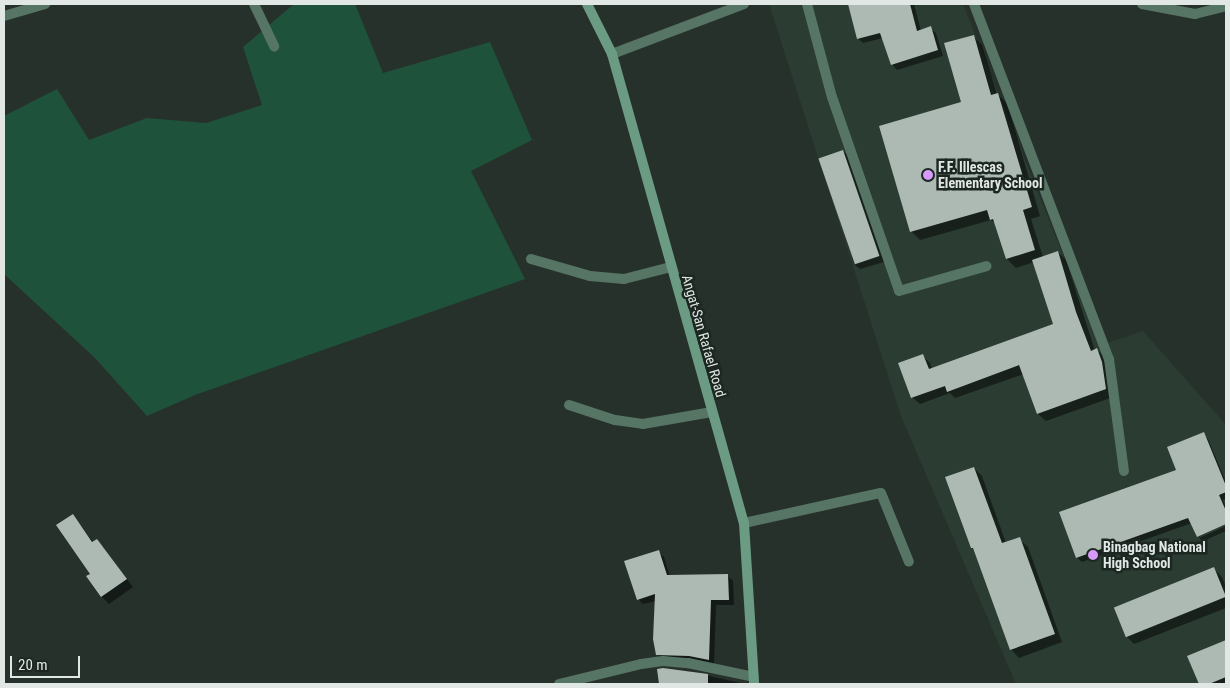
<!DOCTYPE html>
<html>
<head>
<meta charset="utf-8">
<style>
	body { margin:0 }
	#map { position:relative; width:1230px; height:688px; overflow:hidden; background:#27312b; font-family:"Roboto Condensed",sans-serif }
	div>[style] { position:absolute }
	.built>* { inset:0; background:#2b3c33 }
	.green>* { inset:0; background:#1f523b }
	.shadow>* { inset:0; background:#0007 }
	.building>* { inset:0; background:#adbab3; transform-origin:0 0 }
	.service>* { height:10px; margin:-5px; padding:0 5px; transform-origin:5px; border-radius:5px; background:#567565 }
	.minor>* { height:10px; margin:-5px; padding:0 5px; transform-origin:5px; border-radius:5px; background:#567565 }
	.secondary>* { height:10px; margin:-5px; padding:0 5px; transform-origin:5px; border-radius:5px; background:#6b9c83 }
	.dots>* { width:14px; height:14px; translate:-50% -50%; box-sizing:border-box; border:2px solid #1d2722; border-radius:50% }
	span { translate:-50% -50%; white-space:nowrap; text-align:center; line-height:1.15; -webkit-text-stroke:5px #1d2722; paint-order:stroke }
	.poi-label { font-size:14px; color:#e1e7e4; font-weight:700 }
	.left { translate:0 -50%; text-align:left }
	.street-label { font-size:14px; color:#e1e7e4 }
	.frame { position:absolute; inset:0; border:5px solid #e1e7e4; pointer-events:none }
	.scale { position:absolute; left:10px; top:656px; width:70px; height:22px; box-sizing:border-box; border:2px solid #e1e7e4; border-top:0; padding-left:6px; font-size:15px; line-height:18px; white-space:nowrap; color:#e1e7e4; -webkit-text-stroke:4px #1d2722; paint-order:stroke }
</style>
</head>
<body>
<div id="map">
	<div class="built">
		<div style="clip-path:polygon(769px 4px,963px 4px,1099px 346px,1143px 331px,1226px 425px,1226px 684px,1016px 684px,901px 416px)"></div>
	</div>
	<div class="green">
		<div style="clip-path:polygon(294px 4px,355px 4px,383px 73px,490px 42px,532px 140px,471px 171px,525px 279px,195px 395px,147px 416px,95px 358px,4px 274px,4px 116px,57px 89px,89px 140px,147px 118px,206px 123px,262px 105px,243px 47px)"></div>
	</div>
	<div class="shadow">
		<div style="clip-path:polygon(849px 4px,914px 4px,921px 31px,930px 28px,936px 33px,943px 56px,897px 70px,892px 64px,883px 38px,863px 43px,858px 38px)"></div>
		<div style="clip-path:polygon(973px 36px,982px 45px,997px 94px,1007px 103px,1040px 216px,1031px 219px,1043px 257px,1058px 252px,1066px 260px,1095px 351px,1097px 350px,1105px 357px,1113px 397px,1046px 421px,1038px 414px,1024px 374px,955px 398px,950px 393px,920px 404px,912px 397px,922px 355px,930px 363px,932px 369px,1054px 325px,1034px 262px,1016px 268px,1007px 259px,997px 225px,991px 220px,920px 240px,911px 231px,963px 103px)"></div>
		<div style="clip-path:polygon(843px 151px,848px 156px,884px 262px,860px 269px,854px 264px,820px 158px)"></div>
		<div style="clip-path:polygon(1203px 434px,1208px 439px,1226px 482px,1226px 499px,1223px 500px,1226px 507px,1226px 523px,1198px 537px,1192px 523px,1082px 562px,1077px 558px,1178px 471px)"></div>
		<div style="clip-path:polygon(974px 468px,982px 476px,1006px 543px,1019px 539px,1028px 547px,1062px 642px,1019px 658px,1011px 649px,976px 552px,972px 548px)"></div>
		<div style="clip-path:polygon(73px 515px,94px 543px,97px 541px,104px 548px,133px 587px,109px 604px,102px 597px,92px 574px)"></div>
		<div style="clip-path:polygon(1226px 526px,1226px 531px,1203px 541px,1199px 538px)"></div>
		<div style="clip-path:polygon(658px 552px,664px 557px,670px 577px,728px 576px,733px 581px,734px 605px,716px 605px,714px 665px,663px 660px,657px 654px,656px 601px,643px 604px,638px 599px)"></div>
		<div style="clip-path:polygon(1214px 569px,1222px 577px,1226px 587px,1226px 608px,1134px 644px,1126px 636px,1115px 607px)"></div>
		<div style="clip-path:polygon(1226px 641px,1226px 684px,1201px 684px,1189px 657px)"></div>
		<div style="clip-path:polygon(659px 670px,687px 671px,745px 684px,660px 684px)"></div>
	</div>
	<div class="building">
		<div style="clip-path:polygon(848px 4px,910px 4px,917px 31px,931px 26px,938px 50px,891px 65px,880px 33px,857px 39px)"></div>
		<div style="clip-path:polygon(974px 35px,991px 95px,998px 93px,1032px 207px,1023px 210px,1035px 250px,1006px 259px,993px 219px,990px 220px,987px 210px,910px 232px,879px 126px,961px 102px,944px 43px)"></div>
		<div style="left:843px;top:150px;width:112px;height:26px;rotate:71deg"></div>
		<div style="clip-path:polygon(1058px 251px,1076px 312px,1091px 351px,1097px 348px,1102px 362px,1106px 389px,1037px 414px,1019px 365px,947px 392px,945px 386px,911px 398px,898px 363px,923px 354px,929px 369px,1053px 324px,1032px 260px)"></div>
		<div style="clip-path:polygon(1204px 432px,1226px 486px,1226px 492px,1219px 495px,1226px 511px,1226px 524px,1197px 537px,1188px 518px,1076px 558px,1059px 512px,1176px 470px,1167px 447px)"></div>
		<div style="clip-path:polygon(974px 467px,1002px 543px,1020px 537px,1055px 634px,1010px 650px,973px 548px,971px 548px,945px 477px)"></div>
		<div style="clip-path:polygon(73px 514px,92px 542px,97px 539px,127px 579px,101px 597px,86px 576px,90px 574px,56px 525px)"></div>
		<div style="clip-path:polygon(659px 550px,667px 575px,728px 574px,729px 600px,711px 600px,709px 660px,689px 656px,656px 655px,653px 639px,655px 594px,637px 600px,624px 561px)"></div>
		<div style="left:1214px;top:567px;width:32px;height:108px;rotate:68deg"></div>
		<div style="clip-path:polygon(1226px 640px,1226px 677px,1209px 684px,1199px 684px,1187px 656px)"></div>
		<div style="clip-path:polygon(663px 668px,708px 674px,708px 684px,659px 684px,657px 669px)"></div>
	</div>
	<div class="service">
		<div style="left:254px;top:4px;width:47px;rotate:64.5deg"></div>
		<div style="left:807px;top:4px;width:96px;rotate:75deg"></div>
		<div style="left:832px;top:97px;width:205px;rotate:70.9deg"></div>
		<div style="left:899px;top:291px;width:91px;rotate:-15.9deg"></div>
		<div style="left:974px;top:4px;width:380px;rotate:69.2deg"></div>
		<div style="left:1109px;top:359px;width:113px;rotate:82.4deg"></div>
		<div style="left:531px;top:259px;width:61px;rotate:16.1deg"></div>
		<div style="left:590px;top:276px;width:34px;rotate:5deg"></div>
		<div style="left:624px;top:279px;width:49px;rotate:-14.3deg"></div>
		<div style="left:569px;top:405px;width:48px;rotate:18.1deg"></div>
		<div style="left:615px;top:420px;width:28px;rotate:8deg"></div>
		<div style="left:643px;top:424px;width:70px;rotate:-9.9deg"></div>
	</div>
	<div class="minor">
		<div style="left:1142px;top:4px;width:54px;rotate:10.7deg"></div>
		<div style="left:1195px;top:14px;width:32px;rotate:-14deg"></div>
		<div style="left:4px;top:16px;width:43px;rotate:-16.3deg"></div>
		<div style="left:612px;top:54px;width:141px;rotate:-20.7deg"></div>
		<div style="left:744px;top:523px;width:140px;rotate:-12.4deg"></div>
		<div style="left:881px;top:493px;width:74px;rotate:67.9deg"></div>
		<div style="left:559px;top:684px;width:84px;rotate:-13.7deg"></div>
		<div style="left:641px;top:664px;width:22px;rotate:-8deg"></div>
		<div style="left:663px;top:661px;width:25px;rotate:5deg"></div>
		<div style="left:688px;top:663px;width:67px;rotate:12deg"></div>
	</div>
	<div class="secondary">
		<div style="left:587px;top:4px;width:56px;rotate:63.4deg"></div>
		<div style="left:612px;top:54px;width:487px;rotate:74.3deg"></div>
		<div style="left:744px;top:523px;width:161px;rotate:86.4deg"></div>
	</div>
	<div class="dots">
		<div style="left:928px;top:175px;background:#d69bfa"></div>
		<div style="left:1093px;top:555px;background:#d69bfa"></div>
	</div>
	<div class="poi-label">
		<span class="left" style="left:938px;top:175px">F.F. Illescas<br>Elementary School</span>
		<span class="left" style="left:1103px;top:555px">Binagbag National<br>High School</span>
	</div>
	<div class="street-label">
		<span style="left:704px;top:336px;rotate:74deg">Angat-San Rafael Road</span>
	</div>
	<div class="frame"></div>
	<div class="scale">20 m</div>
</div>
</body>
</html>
